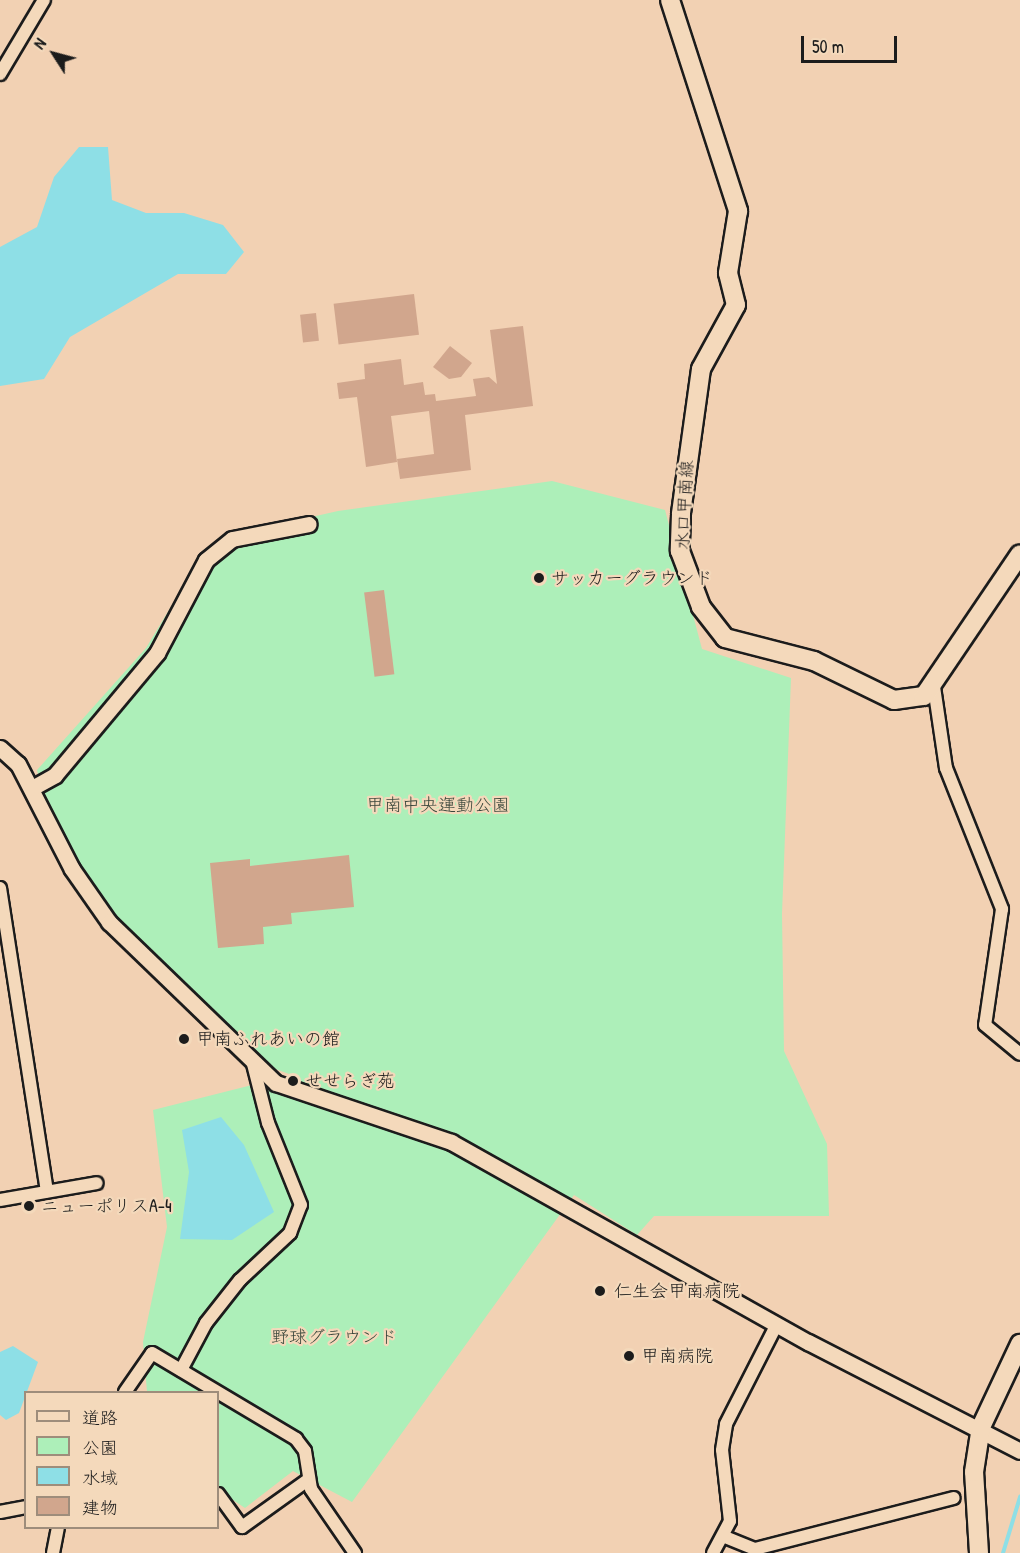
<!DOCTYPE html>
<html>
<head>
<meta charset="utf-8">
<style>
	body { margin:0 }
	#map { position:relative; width:1020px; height:1553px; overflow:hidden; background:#f2d1b3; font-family:"Patrick Hand","Klee One",sans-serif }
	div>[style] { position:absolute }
	.green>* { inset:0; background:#adefb9 }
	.water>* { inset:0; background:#8edfe6 }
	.stream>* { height:4px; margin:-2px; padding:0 2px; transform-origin:2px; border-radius:2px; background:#8edfe6 }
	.building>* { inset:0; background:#d1a68d; transform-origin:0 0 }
	.roads { filter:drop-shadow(2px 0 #1c1c1c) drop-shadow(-2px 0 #1c1c1c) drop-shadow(0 2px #1c1c1c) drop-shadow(0 -2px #1c1c1c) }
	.minor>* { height:12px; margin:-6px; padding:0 6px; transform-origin:6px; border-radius:6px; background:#f4d9bb }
	.tertiary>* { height:15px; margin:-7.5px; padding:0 7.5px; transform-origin:7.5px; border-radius:7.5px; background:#f4d9bb }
	.secondary>* { height:18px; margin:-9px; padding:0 9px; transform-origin:9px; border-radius:9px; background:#f4d9bb }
	.dots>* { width:16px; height:16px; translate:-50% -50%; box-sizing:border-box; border:3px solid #f4d9bb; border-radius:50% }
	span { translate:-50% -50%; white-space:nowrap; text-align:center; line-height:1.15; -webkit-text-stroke:4.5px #f4d9bb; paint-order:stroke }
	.street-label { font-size:18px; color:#1c1c1c }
	.poi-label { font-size:18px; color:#1c1c1c }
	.left { translate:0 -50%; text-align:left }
	.park-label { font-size:18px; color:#39463b }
	.legend { position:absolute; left:24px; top:1391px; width:195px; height:138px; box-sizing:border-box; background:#f4d9bb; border:2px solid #9e8d7b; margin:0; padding:8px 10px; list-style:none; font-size:18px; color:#1c1c1c }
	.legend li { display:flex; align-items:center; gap:12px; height:30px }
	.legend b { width:30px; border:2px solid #9e8d7b }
	.north { position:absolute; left:24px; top:24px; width:60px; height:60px; -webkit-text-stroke:4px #f4d9bb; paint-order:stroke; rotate:306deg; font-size:16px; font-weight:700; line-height:24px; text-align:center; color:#1c1c1c }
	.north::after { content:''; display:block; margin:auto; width:21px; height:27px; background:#1c1c1c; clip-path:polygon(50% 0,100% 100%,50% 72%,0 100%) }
	.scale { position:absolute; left:801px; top:36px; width:96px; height:27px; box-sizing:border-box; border:3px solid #1c1c1c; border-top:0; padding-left:8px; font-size:18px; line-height:21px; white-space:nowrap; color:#1c1c1c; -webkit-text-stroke:4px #f4d9bb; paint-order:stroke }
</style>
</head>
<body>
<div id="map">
	<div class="green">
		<div style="clip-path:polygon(552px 481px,665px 510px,702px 649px,791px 678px,782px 914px,784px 1051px,827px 1144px,829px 1216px,654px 1216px,637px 1235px,574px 1195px,352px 1502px,293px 1471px,245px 1508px,218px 1490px,218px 1392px,147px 1392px,143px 1342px,167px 1227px,153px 1110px,292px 1075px,264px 1065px,117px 920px,75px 862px,44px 799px,37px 770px,146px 648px,195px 567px,227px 536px,338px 511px)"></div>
	</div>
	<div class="water">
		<div style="clip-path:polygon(79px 147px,108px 147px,112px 200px,146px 213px,184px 213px,223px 225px,244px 252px,226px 274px,178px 274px,70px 337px,44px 379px,0 386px,0 247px,37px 227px,54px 177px)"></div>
		<div style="clip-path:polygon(221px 1117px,244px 1145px,274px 1212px,232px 1240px,180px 1239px,189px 1172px,182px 1130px)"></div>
		<div style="clip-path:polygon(13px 1346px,38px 1362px,19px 1413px,6px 1420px,0 1415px,0 1352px)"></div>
	</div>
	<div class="stream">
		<div style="left:1003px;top:1553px;width:59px;rotate:-73.1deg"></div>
	</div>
	<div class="building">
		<div style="left:414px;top:294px;width:41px;height:81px;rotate:83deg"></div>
		<div style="left:316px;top:313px;width:28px;height:16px;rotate:84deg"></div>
		<div style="clip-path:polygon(523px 326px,533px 406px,465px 415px,471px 470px,400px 479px,397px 459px,434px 454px,429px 411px,391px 416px,397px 462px,366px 467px,357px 397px,339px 399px,337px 383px,365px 379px,364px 364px,401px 359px,404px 385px,423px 382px,425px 395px,435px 394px,436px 401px,476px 396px,473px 379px,489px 377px,497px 384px,490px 330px)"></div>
		<div style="clip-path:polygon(450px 346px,472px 363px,461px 377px,449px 379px,433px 367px)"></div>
		<div style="left:384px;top:590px;width:85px;height:20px;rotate:83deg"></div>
		<div style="clip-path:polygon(349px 855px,354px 907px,291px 913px,292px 924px,263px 927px,264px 944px,218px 948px,210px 863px,250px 859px,250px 866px)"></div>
	</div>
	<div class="roads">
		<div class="minor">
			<div style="left:0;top:74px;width:86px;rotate:-59.3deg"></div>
			<div style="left:934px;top:687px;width:82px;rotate:81.6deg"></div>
			<div style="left:946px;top:768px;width:152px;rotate:68.3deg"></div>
			<div style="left:1002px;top:909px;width:117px;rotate:98.3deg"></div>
			<div style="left:985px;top:1025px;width:45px;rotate:39.6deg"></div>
			<div style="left:0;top:888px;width:307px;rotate:81.2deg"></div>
			<div style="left:0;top:1200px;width:98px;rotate:-9.9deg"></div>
			<div style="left:181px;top:1370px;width:53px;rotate:-62deg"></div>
			<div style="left:206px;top:1323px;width:55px;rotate:-51.7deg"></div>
			<div style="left:240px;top:1280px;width:69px;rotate:-43.2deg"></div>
			<div style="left:290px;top:1233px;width:30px;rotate:-69deg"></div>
			<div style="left:301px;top:1205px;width:88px;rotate:-111.9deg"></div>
			<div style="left:268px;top:1123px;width:61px;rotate:-104.3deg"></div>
			<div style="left:125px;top:1392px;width:47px;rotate:-55.3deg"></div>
			<div style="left:152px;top:1353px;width:168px;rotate:30.8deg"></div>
			<div style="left:296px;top:1439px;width:15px;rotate:53deg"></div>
			<div style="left:305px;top:1451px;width:38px;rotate:81deg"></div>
			<div style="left:311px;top:1489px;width:78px;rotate:55.5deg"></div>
			<div style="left:218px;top:1494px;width:41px;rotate:54deg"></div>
			<div style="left:242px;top:1527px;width:81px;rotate:-35.5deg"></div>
			<div style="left:0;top:1512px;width:26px;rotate:-11deg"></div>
			<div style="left:725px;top:1537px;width:32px;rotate:22deg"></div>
			<div style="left:755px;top:1549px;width:205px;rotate:-14.4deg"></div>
			<div style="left:53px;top:1553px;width:25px;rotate:-79deg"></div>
			<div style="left:713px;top:1553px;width:36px;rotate:-62deg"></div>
			<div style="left:730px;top:1521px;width:71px;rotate:-96.4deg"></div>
			<div style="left:722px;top:1450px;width:26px;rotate:-81deg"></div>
			<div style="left:726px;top:1424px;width:112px;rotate:-63deg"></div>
		</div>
		<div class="tertiary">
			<div style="left:0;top:748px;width:24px;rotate:42deg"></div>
			<div style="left:18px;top:764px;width:118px;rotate:62.8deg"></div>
			<div style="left:72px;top:869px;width:65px;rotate:55.1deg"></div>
			<div style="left:109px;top:922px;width:232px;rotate:44deg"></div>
			<div style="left:276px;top:1083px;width:185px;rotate:18.6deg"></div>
			<div style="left:451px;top:1142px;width:409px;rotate:29.3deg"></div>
			<div style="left:808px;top:1342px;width:238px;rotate:27.2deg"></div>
			<div style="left:32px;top:788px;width:26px;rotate:-29deg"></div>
			<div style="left:55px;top:775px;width:159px;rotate:-50.1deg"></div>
			<div style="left:157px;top:653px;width:105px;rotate:-62.2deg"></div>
			<div style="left:206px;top:560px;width:33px;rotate:-39deg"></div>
			<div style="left:232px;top:539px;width:78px;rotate:-11deg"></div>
		</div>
		<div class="secondary">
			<div style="left:670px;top:0;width:222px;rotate:72.1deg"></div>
			<div style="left:738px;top:211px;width:63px;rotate:99.2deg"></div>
			<div style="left:728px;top:273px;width:33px;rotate:76deg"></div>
			<div style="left:736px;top:305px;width:73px;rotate:118.7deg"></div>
			<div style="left:701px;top:369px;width:146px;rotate:97.9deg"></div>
			<div style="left:681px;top:514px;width:37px;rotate:92deg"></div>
			<div style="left:680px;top:551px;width:60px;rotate:69.4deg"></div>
			<div style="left:701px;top:607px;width:39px;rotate:52deg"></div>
			<div style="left:725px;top:638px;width:92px;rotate:14.5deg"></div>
			<div style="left:814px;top:661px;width:89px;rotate:26deg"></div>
			<div style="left:894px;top:700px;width:30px;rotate:-8deg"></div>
			<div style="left:924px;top:696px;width:171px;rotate:-55.9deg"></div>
			<div style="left:979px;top:1553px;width:81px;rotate:-93.5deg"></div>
			<div style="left:974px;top:1472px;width:46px;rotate:-81.2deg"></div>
			<div style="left:981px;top:1427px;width:92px;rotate:-64.8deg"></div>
		</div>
	</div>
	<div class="dots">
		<div style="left:539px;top:578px;background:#1c1c1c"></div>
		<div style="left:184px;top:1039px;background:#1c1c1c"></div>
		<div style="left:293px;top:1081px;background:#1c1c1c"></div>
		<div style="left:29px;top:1206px;background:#1c1c1c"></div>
		<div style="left:600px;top:1291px;background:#1c1c1c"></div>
		<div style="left:629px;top:1356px;background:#1c1c1c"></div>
	</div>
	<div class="street-label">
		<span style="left:685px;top:505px;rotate:-87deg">水口甲南線</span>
	</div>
	<div class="poi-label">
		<span class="left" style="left:551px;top:578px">サッカーグラウンド</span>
		<span class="left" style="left:196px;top:1039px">甲南ふれあいの館</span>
		<span class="left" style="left:305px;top:1081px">せせらぎ苑</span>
		<span class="left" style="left:41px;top:1206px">ニューポリスA-4</span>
		<span class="left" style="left:614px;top:1291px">仁生会甲南病院</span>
		<span class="left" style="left:641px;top:1356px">甲南病院</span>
	</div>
	<div class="park-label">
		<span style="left:438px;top:805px">甲南中央運動公園</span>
		<span style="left:334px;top:1337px">野球グラウンド</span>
	</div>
	<ul class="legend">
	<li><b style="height:8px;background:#f4d9bb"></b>道路</li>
	<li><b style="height:16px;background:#adefb9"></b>公園</li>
	<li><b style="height:16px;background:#8edfe6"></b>水域</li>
	<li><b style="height:16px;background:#d1a68d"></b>建物</li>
	</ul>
	<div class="north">N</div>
	<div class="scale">50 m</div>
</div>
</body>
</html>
